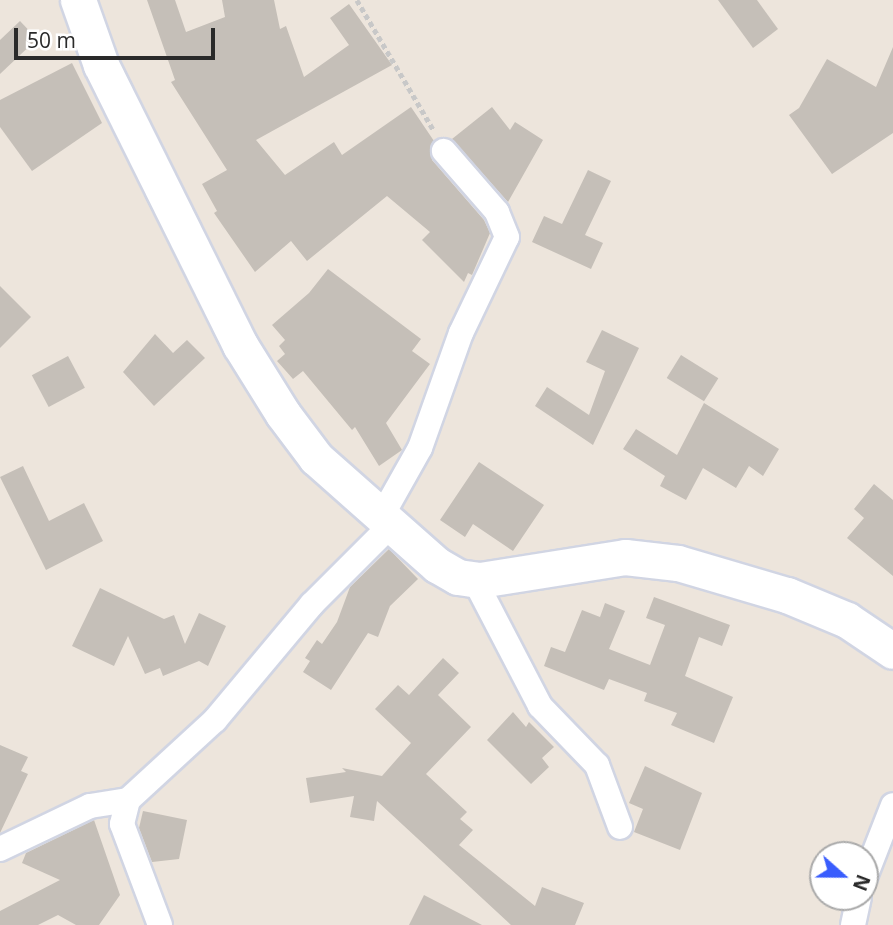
<!DOCTYPE html>
<html>
<head>
<meta charset="utf-8">
<style>
	body { margin:0 }
	#map { position:relative; width:893px; height:925px; overflow:hidden; background:#ede5dc; font-family:"Open Sans",sans-serif }
	div>[style] { position:absolute }
	.building>* { inset:0; background:#c5bfb8; transform-origin:0 0 }
	.path>* { height:4.5px; margin-top:-2.25px; transform-origin:0; background:repeating-linear-gradient(90deg,#c8c8c8 0 5px,transparent 0 8.5px) }
	.roads { filter:drop-shadow(2px 0 #d1d5e3) drop-shadow(-2px 0 #d1d5e3) drop-shadow(0 2px #d1d5e3) drop-shadow(0 -2px #d1d5e3) }
	.street>* { height:24px; margin:-12px; padding:0 12px; transform-origin:12px; border-radius:12px; background:#fff }
	.secondary>* { height:35px; margin:-17.5px; padding:0 17.5px; transform-origin:17.5px; border-radius:17.5px; background:#fff }
	span { translate:-50% -50%; white-space:nowrap; text-align:center; line-height:1.15; -webkit-text-stroke:7px #fff; paint-order:stroke }
	.north { position:absolute; left:809px; top:841px; width:70px; height:70px; box-sizing:border-box; background:#fff; border:2px solid #aaa; border-radius:50%; rotate:111deg; font-size:19px; font-weight:700; line-height:28px; text-align:center; color:#2a2a2a }
	.north::after { content:''; display:block; margin:auto; width:24px; height:32px; background:#395dfd; clip-path:polygon(50% 0,100% 100%,50% 72%,0 100%) }
	.scale { position:absolute; left:14px; top:28px; width:201px; height:32px; box-sizing:border-box; border:4px solid #2a2a2a; border-top:0; padding-left:9px; font-size:21px; line-height:24px; white-space:nowrap; color:#2a2a2a; -webkit-text-stroke:5px #fff; paint-order:stroke }
</style>
</head>
<body>
<div id="map">
	<div class="building">
		<div style="clip-path:polygon(147px 0,175px 0,186px 32px,225px 17px,222px 0,274px 0,280px 29px,286px 26px,304px 77px,349px 45px,330px 18px,349px 4px,392px 65px,256px 140px,285px 175px,334px 142px,342px 155px,411px 107px,434px 141px,432px 160px,484px 220px,490px 233px,472px 275px,468px 273px,464px 282px,422px 240px,430px 232px,387px 196px,307px 261px,291px 241px,255px 272px,214px 213px,217px 211px,202px 184px,227px 170px,171px 82px,175px 80px)"></div>
		<div style="clip-path:polygon(718px 0,757px 0,778px 29px,753px 48px)"></div>
		<div style="clip-path:polygon(20px 21px,37px 39px,0 74px,0 40px)"></div>
		<div style="clip-path:polygon(893px 47px,893px 133px,832px 174px,789px 115px,799px 108px,827px 59px,876px 87px)"></div>
		<div style="clip-path:polygon(72px 63px,102px 123px,32px 171px,0 127px,0 100px)"></div>
		<div style="clip-path:polygon(492px 107px,510px 130px,515px 122px,543px 140px,508px 202px,452px 139px)"></div>
		<div style="clip-path:polygon(588px 170px,611px 181px,585px 235px,603px 243px,591px 269px,532px 242px,544px 216px,562px 224px)"></div>
		<div style="clip-path:polygon(328px 269px,421px 339px,412px 351px,430px 364px,386px 423px,402px 450px,379px 466px,355px 427px,352px 430px,303px 371px,293px 379px,277px 361px,285px 354px,279px 346px,285px 340px,272px 325px,309px 293px)"></div>
		<div style="clip-path:polygon(0 286px,31px 317px,0 348px)"></div>
		<div style="clip-path:polygon(602px 330px,639px 348px,593px 445px,535px 406px,547px 387px,589px 415px,605px 371px,586px 362px)"></div>
		<div style="clip-path:polygon(155px 334px,173px 353px,187px 340px,205px 358px,154px 406px,123px 372px)"></div>
		<div style="left:681px;top:355px;width:44px;height:27px;rotate:32deg"></div>
		<div style="left:68px;top:356px;width:36px;height:41px;rotate:62deg"></div>
		<div style="clip-path:polygon(704px 403px,779px 449px,763px 476px,749px 466px,736px 488px,703px 468px,686px 500px,660px 486px,665px 476px,623px 449px,636px 429px,677px 455px)"></div>
		<div style="clip-path:polygon(479px 462px,544px 505px,513px 551px,473px 524px,465px 537px,440px 520px)"></div>
		<div style="clip-path:polygon(23px 466px,49px 521px,84px 503px,103px 541px,46px 570px,0 477px)"></div>
		<div style="clip-path:polygon(874px 484px,893px 500px,893px 576px,847px 538px,864px 518px,854px 509px)"></div>
		<div style="clip-path:polygon(389px 549px,418px 579px,390px 606px,378px 637px,368px 633px,331px 690px,303px 672px,310px 661px,305px 658px,317px 640px,322px 644px,337px 622px,350px 587px)"></div>
		<div style="clip-path:polygon(100px 588px,164px 619px,174px 615px,185px 644px,199px 613px,226px 626px,208px 666px,199px 661px,163px 676px,160px 668px,145px 674px,128px 636px,114px 666px,72px 646px)"></div>
		<div style="clip-path:polygon(654px 597px,730px 625px,722px 646px,699px 637px,685px 676px,733px 697px,714px 743px,671px 725px,677px 713px,644px 701px,647px 693px,609px 679px,604px 690px,544px 666px,551px 647px,565px 652px,582px 610px,600px 617px,605px 603px,625px 611px,609px 649px,650px 665px,665px 625px,646px 618px)"></div>
		<div style="clip-path:polygon(443px 658px,459px 673px,438px 695px,471px 727px,426px 774px,467px 812px,460px 819px,473px 830px,459px 845px,535px 906px,542px 887px,584px 903px,575px 925px,511px 925px,377px 801px,374px 821px,350px 817px,354px 796px,310px 803px,306px 778px,346px 772px,342px 768px,382px 776px,411px 743px,375px 709px,398px 685px,409px 695px)"></div>
		<div style="clip-path:polygon(513px 712px,526px 727px,529px 722px,554px 747px,542px 758px,549px 767px,531px 784px,487px 740px)"></div>
		<div style="clip-path:polygon(0 745px,28px 757px,21px 771px,28px 774px,0 833px)"></div>
		<div style="clip-path:polygon(645px 766px,702px 793px,680px 850px,634px 832px,643px 809px,629px 803px)"></div>
		<div style="clip-path:polygon(143px 811px,187px 820px,179px 859px,152px 862px,139px 828px)"></div>
		<div style="clip-path:polygon(94px 820px,120px 895px,99px 925px,76px 925px,58px 915px,38px 925px,0 925px,0 911px,60px 880px,22px 863px,26px 853px)"></div>
		<div style="clip-path:polygon(424px 895px,482px 925px,409px 925px)"></div>
	</div>
	<div class="path">
		<div style="left:357px;top:0;width:150px;rotate:59.5deg"></div>
	</div>
	<div class="roads">
		<div class="street">
			<div style="left:380px;top:519px;width:81px;rotate:-60.6deg"></div>
			<div style="left:420px;top:448px;width:122px;rotate:-70.4deg"></div>
			<div style="left:461px;top:333px;width:106px;rotate:-64.4deg"></div>
			<div style="left:507px;top:237px;width:27px;rotate:-112deg"></div>
			<div style="left:497px;top:212px;width:81px;rotate:-131deg"></div>
			<div style="left:474px;top:579px;width:143px;rotate:62.5deg"></div>
			<div style="left:540px;top:706px;width:82px;rotate:46deg"></div>
			<div style="left:597px;top:765px;width:66px;rotate:69.6deg"></div>
			<div style="left:0;top:849px;width:100px;rotate:-25.5deg"></div>
			<div style="left:90px;top:806px;width:38px;rotate:-9deg"></div>
			<div style="left:865px;top:877px;width:77px;rotate:-68.7deg"></div>
			<div style="left:160px;top:925px;width:108px;rotate:-110.6deg"></div>
			<div style="left:122px;top:824px;width:25px;rotate:-76deg"></div>
			<div style="left:128px;top:800px;width:118px;rotate:-42.6deg"></div>
			<div style="left:215px;top:720px;width:151px;rotate:-50.1deg"></div>
			<div style="left:312px;top:604px;width:109px;rotate:-45deg"></div>
			<div style="left:853px;top:925px;width:29px;rotate:-78deg"></div>
		</div>
		<div class="secondary">
			<div style="left:78px;top:0;width:69px;rotate:70.5deg"></div>
			<div style="left:101px;top:65px;width:313px;rotate:63.6deg"></div>
			<div style="left:240px;top:345px;width:81px;rotate:58.1deg"></div>
			<div style="left:283px;top:414px;width:55px;rotate:53.1deg"></div>
			<div style="left:316px;top:458px;width:162px;rotate:41.5deg"></div>
			<div style="left:437px;top:565px;width:24px;rotate:30deg"></div>
			<div style="left:458px;top:577px;width:22px;rotate:8deg"></div>
			<div style="left:480px;top:580px;width:147px;rotate:-9deg"></div>
			<div style="left:625px;top:557px;width:53px;rotate:6.5deg"></div>
			<div style="left:678px;top:563px;width:114px;rotate:16.4deg"></div>
			<div style="left:787px;top:595px;width:65px;rotate:22.6deg"></div>
			<div style="left:847px;top:620px;width:55px;rotate:34deg"></div>
		</div>
	</div>
	<div class="north">N</div>
	<div class="scale">50 m</div>
</div>
</body>
</html>
